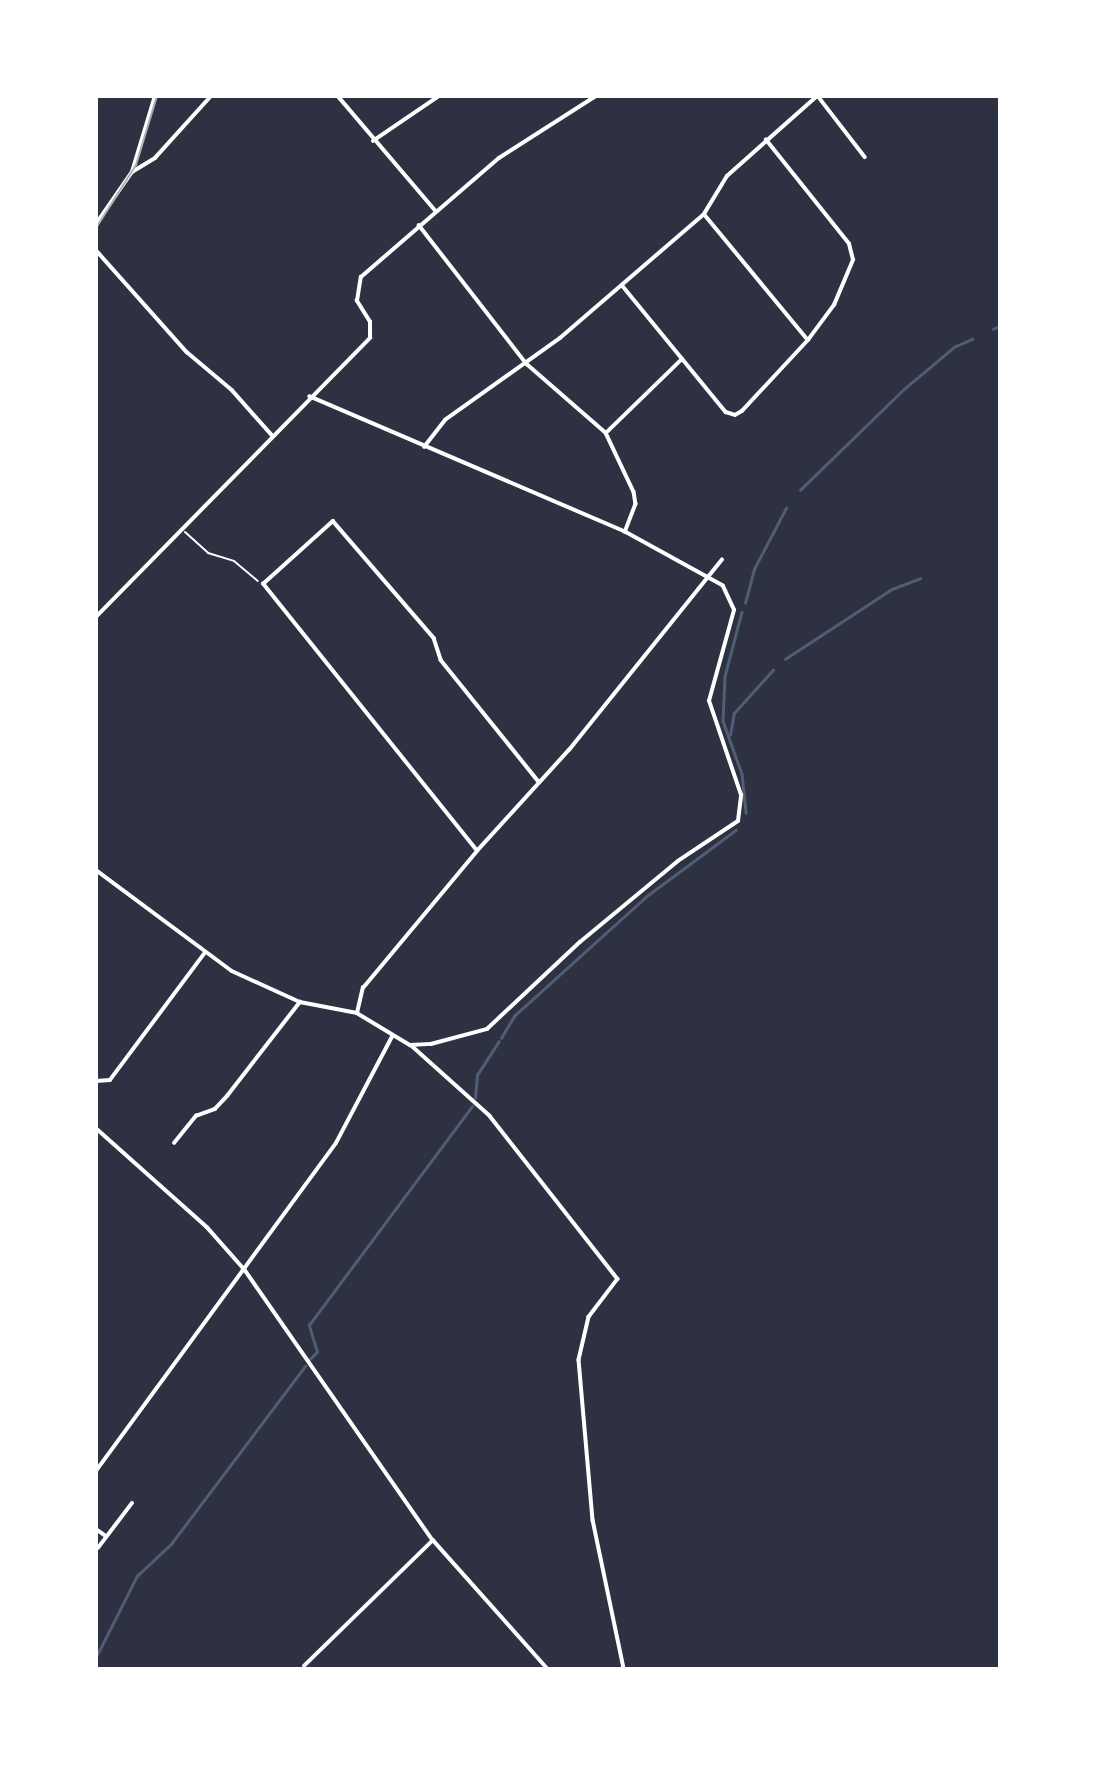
<!DOCTYPE html>
<html>
<head>
<meta charset="utf-8">
<style>
	body { margin:0 }
	#map { position:relative; width:1096px; height:1765px; overflow:hidden; background:#2d3142; font-family:Jost,sans-serif }
	div>[style] { position:absolute }
	.stream>* { height:2.5px; margin:-1.25px; padding:0 1.25px; transform-origin:1.25px; border-radius:1.25px; background:#4f5d75 }
	.path>* { height:2px; margin:-1px; padding:0 1px; transform-origin:1px; border-radius:1px; background:#fff }
	.minor>* { height:3.5px; margin:-1.75px; padding:0 1.75px; transform-origin:1.75px; border-radius:1.75px; background:#fff }
	.tram>* { height:2px; margin:-1px; padding:0 1px; transform-origin:1px; border-radius:1px; background:#abadb3 }
	span { translate:-50% -50%; white-space:nowrap; text-align:center; line-height:1.15; -webkit-text-stroke:6px #fff; paint-order:stroke }
	.frame { position:absolute; inset:0; border:98px solid #fff; pointer-events:none }
</style>
</head>
<body>
<div id="map">
	<div class="stream">
		<div style="left:993px;top:329px;width:8px;rotate:-23deg"></div>
		<div style="left:800px;top:490px;width:145px;rotate:-44.2deg"></div>
		<div style="left:904px;top:389px;width:65px;rotate:-40deg"></div>
		<div style="left:954px;top:347px;width:20px;rotate:-24deg"></div>
		<div style="left:745px;top:603px;width:35px;rotate:-75deg"></div>
		<div style="left:754px;top:569px;width:69px;rotate:-62.3deg"></div>
		<div style="left:742px;top:612px;width:67px;rotate:104.7deg"></div>
		<div style="left:725px;top:677px;width:44px;rotate:92.6deg"></div>
		<div style="left:723px;top:721px;width:56px;rotate:70.3deg"></div>
		<div style="left:742px;top:774px;width:39px;rotate:84deg"></div>
		<div style="left:785px;top:659px;width:128px;rotate:-33.2deg"></div>
		<div style="left:892px;top:589px;width:30px;rotate:-21deg"></div>
		<div style="left:730px;top:735px;width:22px;rotate:-80deg"></div>
		<div style="left:734px;top:713px;width:58px;rotate:-47.8deg"></div>
		<div style="left:501px;top:1038px;width:26px;rotate:-59deg"></div>
		<div style="left:514px;top:1016px;width:181px;rotate:-42.1deg"></div>
		<div style="left:648px;top:895px;width:109px;rotate:-36.5deg"></div>
		<div style="left:475px;top:1098px;width:23px;rotate:-85deg"></div>
		<div style="left:477px;top:1075px;width:40px;rotate:-57.1deg"></div>
		<div style="left:310px;top:1359px;width:10px;rotate:-45deg"></div>
		<div style="left:317px;top:1352px;width:28px;rotate:-107deg"></div>
		<div style="left:309px;top:1325px;width:273px;rotate:-53.3deg"></div>
		<div style="left:96px;top:1657px;width:91px;rotate:-63.2deg"></div>
		<div style="left:137px;top:1576px;width:47px;rotate:-43.3deg"></div>
		<div style="left:171px;top:1544px;width:223px;rotate:-53deg"></div>
	</div>
	<div class="path">
		<div style="left:185px;top:532px;width:31px;rotate:42deg"></div>
		<div style="left:208px;top:553px;width:27px;rotate:17deg"></div>
		<div style="left:234px;top:561px;width:31px;rotate:40deg"></div>
	</div>
	<div class="minor">
		<div style="left:338px;top:96px;width:150px;rotate:49.6deg"></div>
		<div style="left:818px;top:96px;width:77px;rotate:52.4deg"></div>
		<div style="left:373px;top:141px;width:80px;rotate:-34.3deg"></div>
		<div style="left:132px;top:172px;width:27px;rotate:-31deg"></div>
		<div style="left:155px;top:158px;width:84px;rotate:-47.9deg"></div>
		<div style="left:705px;top:215px;width:162px;rotate:50.5deg"></div>
		<div style="left:96px;top:224px;width:63px;rotate:-55.3deg"></div>
		<div style="left:132px;top:172px;width:79px;rotate:-73.2deg"></div>
		<div style="left:419px;top:225px;width:176px;rotate:52.2deg"></div>
		<div style="left:527px;top:364px;width:105px;rotate:41.1deg"></div>
		<div style="left:606px;top:433px;width:65px;rotate:64.6deg"></div>
		<div style="left:634px;top:492px;width:12px;rotate:81deg"></div>
		<div style="left:636px;top:504px;width:30px;rotate:111deg"></div>
		<div style="left:96px;top:250px;width:137px;rotate:48.3deg"></div>
		<div style="left:187px;top:352px;width:59px;rotate:40.2deg"></div>
		<div style="left:232px;top:390px;width:60px;rotate:48.4deg"></div>
		<div style="left:622px;top:285px;width:164px;rotate:50.7deg"></div>
		<div style="left:726px;top:412px;width:9px;rotate:18deg"></div>
		<div style="left:735px;top:415px;width:8px;rotate:-30deg"></div>
		<div style="left:742px;top:411px;width:97px;rotate:-47.1deg"></div>
		<div style="left:808px;top:340px;width:44px;rotate:-53.4deg"></div>
		<div style="left:834px;top:305px;width:49px;rotate:-67.1deg"></div>
		<div style="left:853px;top:260px;width:16px;rotate:-104deg"></div>
		<div style="left:849px;top:244px;width:133px;rotate:-128.6deg"></div>
		<div style="left:606px;top:433px;width:106px;rotate:-44.2deg"></div>
		<div style="left:424px;top:447px;width:34px;rotate:-52deg"></div>
		<div style="left:445px;top:420px;width:141px;rotate:-35.5deg"></div>
		<div style="left:560px;top:338px;width:190px;rotate:-40.7deg"></div>
		<div style="left:704px;top:214px;width:44px;rotate:-58.8deg"></div>
		<div style="left:727px;top:176px;width:120px;rotate:-41.6deg"></div>
		<div style="left:96px;top:617px;width:391px;rotate:-45.5deg"></div>
		<div style="left:370px;top:338px;width:16px;rotate:-90deg"></div>
		<div style="left:370px;top:322px;width:25px;rotate:-122deg"></div>
		<div style="left:357px;top:301px;width:24px;rotate:-81deg"></div>
		<div style="left:361px;top:277px;width:182px;rotate:-40.8deg"></div>
		<div style="left:499px;top:158px;width:115px;rotate:-32.6deg"></div>
		<div style="left:477px;top:851px;width:342px;rotate:-128.7deg"></div>
		<div style="left:263px;top:584px;width:94px;rotate:-42deg"></div>
		<div style="left:333px;top:521px;width:155px;rotate:49.2deg"></div>
		<div style="left:434px;top:638px;width:23px;rotate:72deg"></div>
		<div style="left:441px;top:660px;width:156px;rotate:51.2deg"></div>
		<div style="left:96px;top:870px;width:169px;rotate:36.6deg"></div>
		<div style="left:232px;top:971px;width:75px;rotate:24.5deg"></div>
		<div style="left:300px;top:1002px;width:58px;rotate:10.9deg"></div>
		<div style="left:357px;top:1013px;width:62px;rotate:31.1deg"></div>
		<div style="left:410px;top:1045px;width:21px;rotate:-3deg"></div>
		<div style="left:431px;top:1044px;width:58px;rotate:-15deg"></div>
		<div style="left:487px;top:1029px;width:127px;rotate:-43.1deg"></div>
		<div style="left:580px;top:942px;width:127px;rotate:-39.6deg"></div>
		<div style="left:678px;top:861px;width:72px;rotate:-33.7deg"></div>
		<div style="left:738px;top:821px;width:26px;rotate:-83deg"></div>
		<div style="left:741px;top:795px;width:99px;rotate:-108.8deg"></div>
		<div style="left:709px;top:701px;width:94px;rotate:-74.6deg"></div>
		<div style="left:734px;top:610px;width:26px;rotate:-115deg"></div>
		<div style="left:723px;top:586px;width:112px;rotate:-151.1deg"></div>
		<div style="left:625px;top:532px;width:343px;rotate:-156.8deg"></div>
		<div style="left:357px;top:1013px;width:26px;rotate:-77deg"></div>
		<div style="left:363px;top:988px;width:178px;rotate:-50.2deg"></div>
		<div style="left:477px;top:851px;width:137px;rotate:-47.7deg"></div>
		<div style="left:569px;top:750px;width:244px;rotate:-51.2deg"></div>
		<div style="left:411px;top:1045px;width:106px;rotate:41.9deg"></div>
		<div style="left:490px;top:1116px;width:207px;rotate:51.9deg"></div>
		<div style="left:618px;top:1279px;width:48px;rotate:127.3deg"></div>
		<div style="left:589px;top:1317px;width:44px;rotate:103.1deg"></div>
		<div style="left:579px;top:1360px;width:161px;rotate:85deg"></div>
		<div style="left:593px;top:1520px;width:152px;rotate:78.2deg"></div>
		<div style="left:96px;top:1081px;width:14px;rotate:-4deg"></div>
		<div style="left:110px;top:1080px;width:157px;rotate:-53.3deg"></div>
		<div style="left:96px;top:1128px;width:149px;rotate:41.7deg"></div>
		<div style="left:207px;top:1227px;width:57px;rotate:48.5deg"></div>
		<div style="left:245px;top:1270px;width:329px;rotate:55.2deg"></div>
		<div style="left:433px;top:1540px;width:173px;rotate:48.3deg"></div>
		<div style="left:174px;top:1143px;width:35px;rotate:-51deg"></div>
		<div style="left:196px;top:1116px;width:20px;rotate:-20deg"></div>
		<div style="left:215px;top:1109px;width:18px;rotate:-47deg"></div>
		<div style="left:227px;top:1096px;width:119px;rotate:-52.2deg"></div>
		<div style="left:96px;top:1471px;width:406px;rotate:-53.8deg"></div>
		<div style="left:336px;top:1143px;width:120px;rotate:-62.2deg"></div>
		<div style="left:96px;top:1529px;width:12px;rotate:35deg"></div>
		<div style="left:98px;top:1548px;width:56px;rotate:-52.9deg"></div>
		<div style="left:304px;top:1666px;width:180px;rotate:-44.3deg"></div>
	</div>
	<div class="tram">
		<div style="left:96px;top:228px;width:75px;rotate:-57.6deg"></div>
		<div style="left:136px;top:165px;width:72px;rotate:-73.1deg"></div>
	</div>
	<div class="frame"></div>
</div>
</body>
</html>
